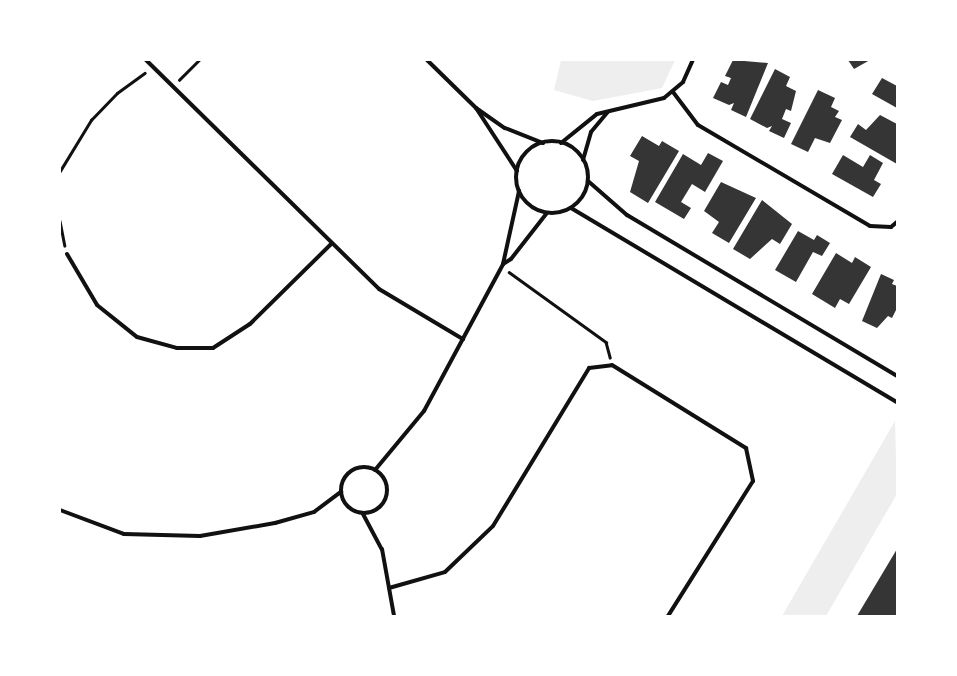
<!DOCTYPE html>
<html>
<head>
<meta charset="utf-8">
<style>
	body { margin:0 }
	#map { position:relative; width:957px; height:676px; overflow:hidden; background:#fff; font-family:"Roboto Condensed",sans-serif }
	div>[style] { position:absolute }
	.green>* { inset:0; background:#eee }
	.building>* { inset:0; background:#353535 }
	.path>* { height:2.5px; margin:-1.25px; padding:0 1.25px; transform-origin:1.25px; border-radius:1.25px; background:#111 }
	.minor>* { height:4px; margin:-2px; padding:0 2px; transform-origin:2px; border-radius:2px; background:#111 }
	.minor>.ring { margin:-2px; padding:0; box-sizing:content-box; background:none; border:4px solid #111; border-radius:50% }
	span { translate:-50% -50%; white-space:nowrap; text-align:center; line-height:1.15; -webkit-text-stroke:3.5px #fff; paint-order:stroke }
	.frame { position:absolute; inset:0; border:61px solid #fff; pointer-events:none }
</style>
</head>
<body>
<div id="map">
	<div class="green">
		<div style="clip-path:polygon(561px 60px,675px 60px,662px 88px,593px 101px,554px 90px)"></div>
		<div style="clip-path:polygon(895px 421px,897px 494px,826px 616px,782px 616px)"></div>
	</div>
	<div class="building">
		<div style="clip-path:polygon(733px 60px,768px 63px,746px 117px,731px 110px,734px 103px,729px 105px,713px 98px,721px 82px,728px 85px,731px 78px,725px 76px)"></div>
		<div style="clip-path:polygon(848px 60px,870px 60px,854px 69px)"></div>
		<div style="clip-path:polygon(775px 69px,790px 77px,786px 86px,796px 91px,791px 111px,786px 109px,782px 119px,791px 123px,784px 138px,769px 131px,772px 126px,767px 128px,750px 119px)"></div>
		<div style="clip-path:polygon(882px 78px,897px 86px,897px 108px,872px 94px)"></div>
		<div style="clip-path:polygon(818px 90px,835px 98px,831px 107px,839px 111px,835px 117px,842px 120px,830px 143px,815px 138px,808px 152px,791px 144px)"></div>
		<div style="clip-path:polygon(880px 115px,897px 124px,897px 164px,850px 137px,858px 124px,866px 130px)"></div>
		<div style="clip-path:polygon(642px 136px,659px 146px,662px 141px,679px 151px,648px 203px,630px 192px,639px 161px,630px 156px)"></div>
		<div style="clip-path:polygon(708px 153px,723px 161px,705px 192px,692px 184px,681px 202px,691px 208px,684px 219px,655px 202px,683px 154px,701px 165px)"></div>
		<div style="clip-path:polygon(843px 155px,863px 167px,870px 155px,883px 163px,874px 180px,881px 184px,873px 197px,832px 174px)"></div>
		<div style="clip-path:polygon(721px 182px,756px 198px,729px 243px,712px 233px,719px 222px,704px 211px)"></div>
		<div style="clip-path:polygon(762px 200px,792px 224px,780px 244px,772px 239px,750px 259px,733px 249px)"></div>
		<div style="clip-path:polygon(798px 231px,814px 240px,817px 235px,830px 243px,822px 256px,813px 252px,796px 282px,775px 270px)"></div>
		<div style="clip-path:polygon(836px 253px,852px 263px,855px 257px,871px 267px,849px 304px,840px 299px,835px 308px,812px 294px)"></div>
		<div style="clip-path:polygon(881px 274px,894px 280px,892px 284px,897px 286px,897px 308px,892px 318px,888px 316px,877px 328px,862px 321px)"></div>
		<div style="clip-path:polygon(897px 549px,897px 616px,857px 616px)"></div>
	</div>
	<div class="path">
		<div style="left:179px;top:80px;width:28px;rotate:-45deg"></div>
		<div style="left:60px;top:171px;width:60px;rotate:-58.7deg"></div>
		<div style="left:91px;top:120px;width:37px;rotate:-46deg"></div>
		<div style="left:117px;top:93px;width:34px;rotate:-36deg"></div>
		<div style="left:60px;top:221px;width:25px;rotate:79deg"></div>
		<div style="left:509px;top:272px;width:120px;rotate:35.8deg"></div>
		<div style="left:606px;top:342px;width:16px;rotate:75deg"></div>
	</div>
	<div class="minor">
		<div style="left:146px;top:60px;width:327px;rotate:44.5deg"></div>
		<div style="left:379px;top:289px;width:98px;rotate:30.8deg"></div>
		<div style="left:427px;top:60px;width:69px;rotate:44.4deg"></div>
		<div style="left:476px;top:108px;width:35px;rotate:35deg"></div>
		<div style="left:505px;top:128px;width:41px;rotate:21.5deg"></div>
		<div style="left:673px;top:92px;width:41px;rotate:52.9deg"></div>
		<div style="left:698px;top:125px;width:199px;rotate:30.4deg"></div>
		<div style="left:870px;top:226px;width:21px;rotate:3deg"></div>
		<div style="left:891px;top:227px;width:8px;rotate:-40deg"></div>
		<div style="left:476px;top:108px;width:75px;rotate:56.9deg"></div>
		<div class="ring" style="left:516px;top:141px;width:68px;height:68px"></div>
		<div style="left:561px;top:143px;width:46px;rotate:-38.9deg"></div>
		<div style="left:597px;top:114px;width:69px;rotate:-13.4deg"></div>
		<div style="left:664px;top:98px;width:25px;rotate:-40deg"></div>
		<div style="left:683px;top:82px;width:24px;rotate:-66deg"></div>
		<div style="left:583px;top:160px;width:29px;rotate:-74deg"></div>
		<div style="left:591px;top:132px;width:26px;rotate:-50deg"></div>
		<div style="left:588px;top:181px;width:52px;rotate:41.1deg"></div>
		<div style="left:627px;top:215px;width:314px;rotate:30.8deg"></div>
		<div style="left:571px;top:208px;width:379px;rotate:30.8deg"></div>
		<div style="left:67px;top:254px;width:59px;rotate:59.5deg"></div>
		<div style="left:97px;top:305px;width:51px;rotate:38.7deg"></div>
		<div style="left:137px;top:337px;width:41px;rotate:15.4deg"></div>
		<div style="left:177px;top:348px;width:36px"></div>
		<div style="left:213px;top:348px;width:44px;rotate:-33deg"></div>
		<div style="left:250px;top:324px;width:115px;rotate:-44.6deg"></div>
		<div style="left:503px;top:264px;width:9px;rotate:-32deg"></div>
		<div style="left:511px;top:259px;width:58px;rotate:-52deg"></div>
		<div class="ring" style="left:341px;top:467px;width:42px;height:42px"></div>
		<div style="left:375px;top:470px;width:77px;rotate:-50.3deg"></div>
		<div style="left:424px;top:411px;width:167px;rotate:-61.7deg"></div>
		<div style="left:503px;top:264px;width:75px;rotate:-77.6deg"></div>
		<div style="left:60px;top:510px;width:68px;rotate:20.6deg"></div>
		<div style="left:124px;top:534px;width:76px;rotate:1.5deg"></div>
		<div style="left:200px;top:536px;width:76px;rotate:-9.8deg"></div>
		<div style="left:275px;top:523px;width:41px;rotate:-15.8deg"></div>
		<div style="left:314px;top:512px;width:34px;rotate:-37deg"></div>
		<div style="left:363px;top:514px;width:40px;rotate:62deg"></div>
		<div style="left:382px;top:549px;width:68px;rotate:79.8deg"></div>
		<div style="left:389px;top:588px;width:58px;rotate:-15.9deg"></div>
		<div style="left:445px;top:572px;width:66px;rotate:-43.8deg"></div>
		<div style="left:493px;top:526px;width:185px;rotate:-58.7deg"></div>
		<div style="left:589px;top:368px;width:23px;rotate:-7deg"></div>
		<div style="left:612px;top:365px;width:158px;rotate:31.8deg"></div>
		<div style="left:746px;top:448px;width:34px;rotate:78deg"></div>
		<div style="left:753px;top:481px;width:160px;rotate:122.2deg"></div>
	</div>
	<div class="frame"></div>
</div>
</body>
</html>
